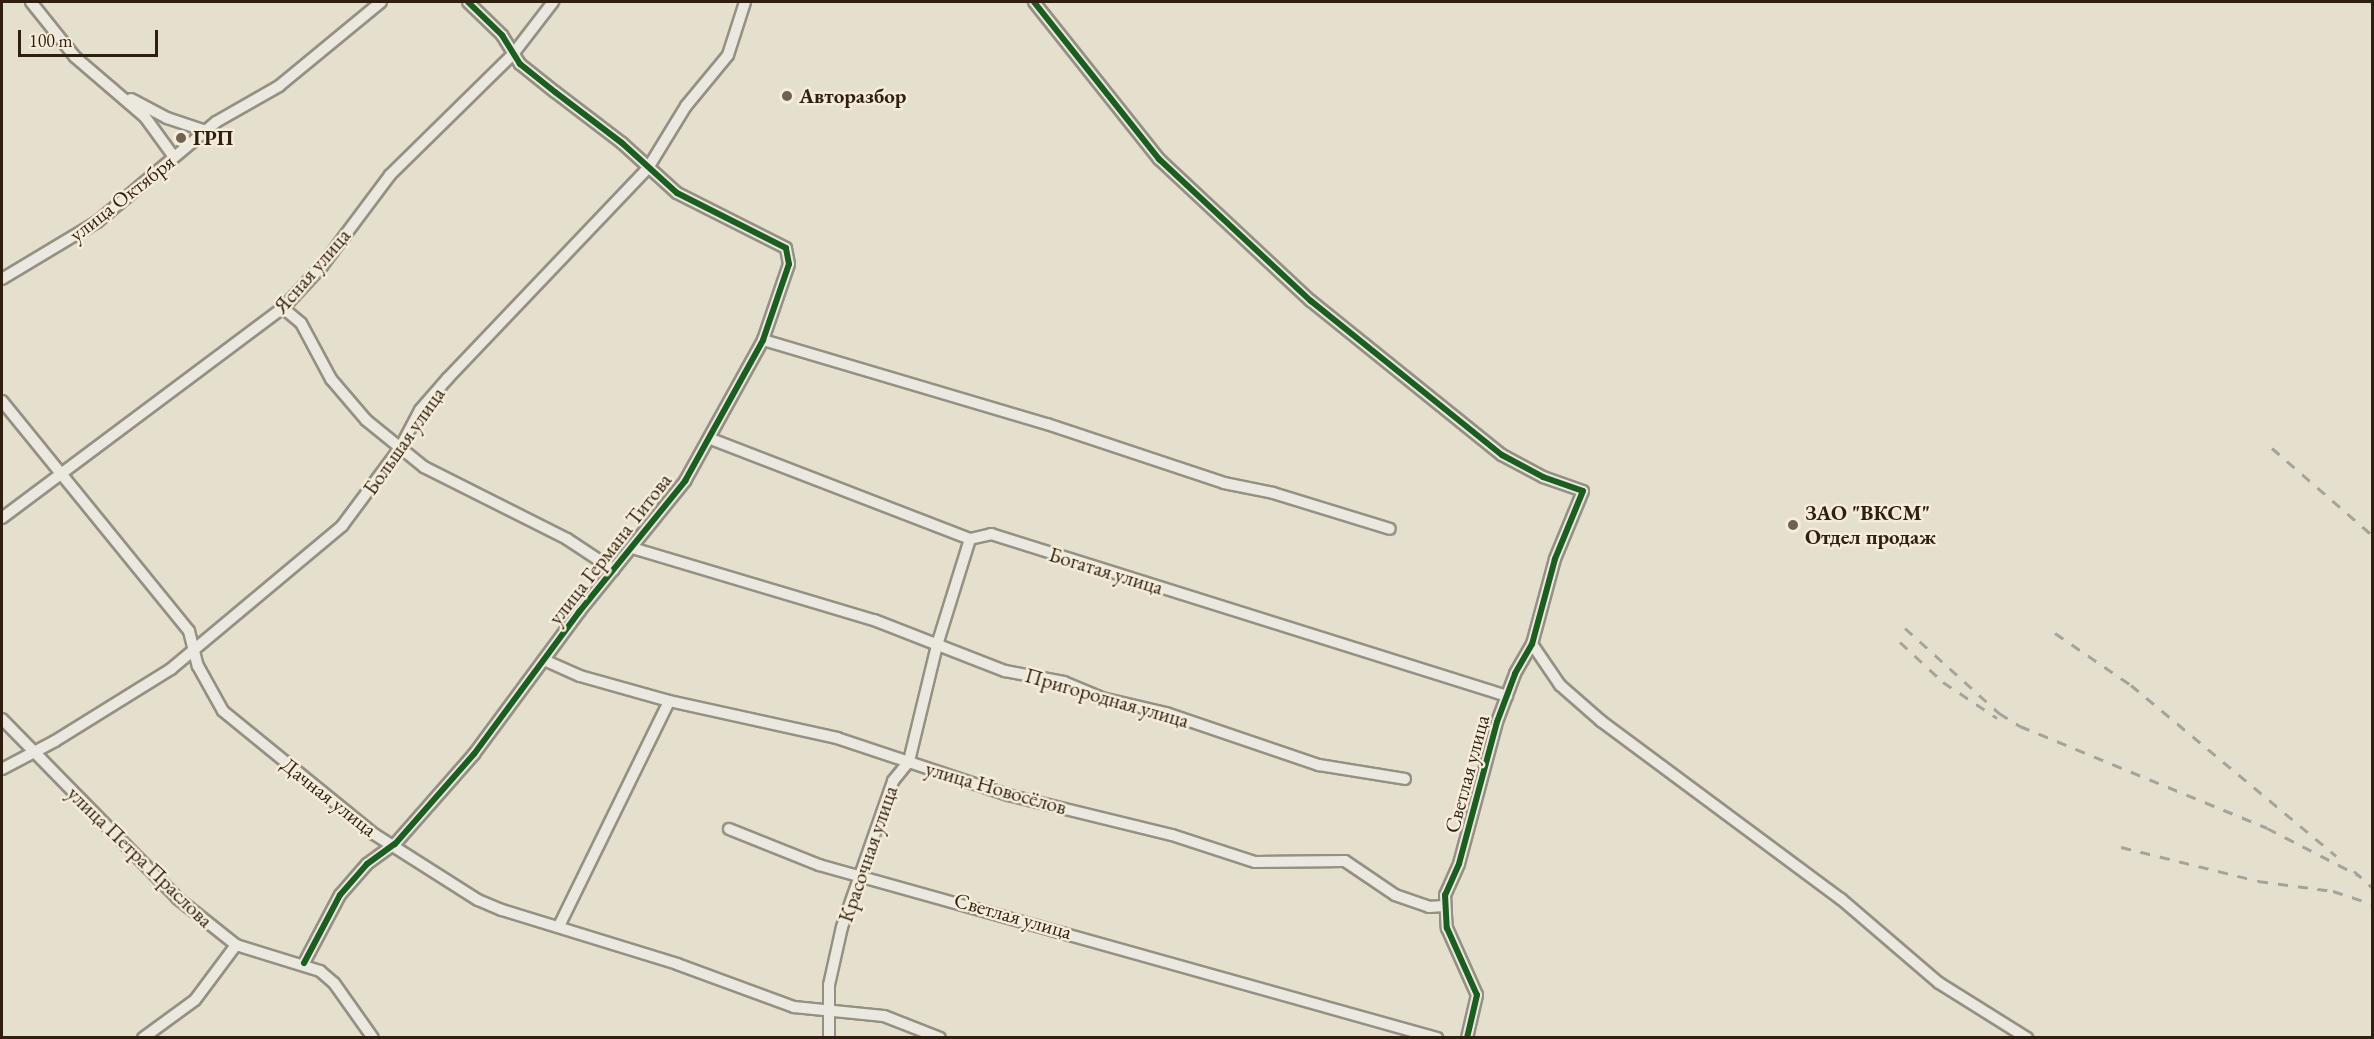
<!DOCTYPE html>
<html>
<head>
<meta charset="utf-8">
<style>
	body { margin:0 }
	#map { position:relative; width:2374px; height:1039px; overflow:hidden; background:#e5dfce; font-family:"EB Garamond",serif }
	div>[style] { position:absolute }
	.roads { filter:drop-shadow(2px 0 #959084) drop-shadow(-2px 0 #959084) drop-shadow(0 2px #959084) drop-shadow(0 -2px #959084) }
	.minor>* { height:10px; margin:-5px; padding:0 5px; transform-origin:5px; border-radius:5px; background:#ebe8df }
	.rail>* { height:3px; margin-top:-1.5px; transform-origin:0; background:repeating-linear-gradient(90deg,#a7a39b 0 10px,transparent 0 20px) }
	.cycleway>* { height:6px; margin:-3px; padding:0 3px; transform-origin:3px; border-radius:3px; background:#1b5e20 }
	.dots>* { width:16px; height:16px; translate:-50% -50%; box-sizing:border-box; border:3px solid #f5edd9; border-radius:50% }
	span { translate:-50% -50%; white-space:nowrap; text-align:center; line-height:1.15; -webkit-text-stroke:5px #f5edd9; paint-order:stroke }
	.poi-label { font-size:21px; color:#2e1f11; font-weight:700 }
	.left { translate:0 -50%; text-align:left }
	.street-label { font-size:21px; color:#2e1f11 }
	.frame { position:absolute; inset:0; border:3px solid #2e1f11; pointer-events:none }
	.scale { position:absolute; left:18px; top:30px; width:140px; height:27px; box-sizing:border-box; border:3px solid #2e1f11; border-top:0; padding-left:8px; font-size:18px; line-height:21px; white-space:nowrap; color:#2e1f11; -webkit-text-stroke:4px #f5edd9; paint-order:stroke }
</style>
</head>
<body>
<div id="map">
	<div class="roads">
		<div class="minor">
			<div style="left:31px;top:2px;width:70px;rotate:51.3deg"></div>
			<div style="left:75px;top:57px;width:92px;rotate:40.6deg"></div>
			<div style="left:145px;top:117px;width:49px;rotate:54.1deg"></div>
			<div style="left:1034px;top:2px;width:201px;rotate:51.5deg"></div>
			<div style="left:1159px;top:159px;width:208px;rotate:43.1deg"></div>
			<div style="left:1311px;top:301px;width:245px;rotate:38.9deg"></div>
			<div style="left:1502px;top:455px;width:47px;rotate:28.2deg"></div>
			<div style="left:1543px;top:477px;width:42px;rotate:19.3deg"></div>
			<div style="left:1583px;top:491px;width:74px;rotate:112.4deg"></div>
			<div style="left:1555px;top:559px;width:88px;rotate:105.1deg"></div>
			<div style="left:1532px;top:644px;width:34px;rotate:120deg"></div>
			<div style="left:1515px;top:674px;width:51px;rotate:110.6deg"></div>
			<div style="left:1497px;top:722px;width:147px;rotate:105deg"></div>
			<div style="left:1459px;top:864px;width:34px;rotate:114deg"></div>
			<div style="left:1445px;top:895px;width:33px;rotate:87deg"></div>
			<div style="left:1447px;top:928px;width:73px;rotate:65.9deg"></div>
			<div style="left:1477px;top:995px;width:44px;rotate:103.1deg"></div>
			<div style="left:131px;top:99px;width:41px;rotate:27.8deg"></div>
			<div style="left:167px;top:118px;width:41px;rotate:18.4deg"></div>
			<div style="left:2px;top:279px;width:111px;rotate:-31deg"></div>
			<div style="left:97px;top:222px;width:155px;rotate:-40deg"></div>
			<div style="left:216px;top:122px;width:73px;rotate:-29.7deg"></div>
			<div style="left:279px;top:86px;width:132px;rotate:-39.5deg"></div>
			<div style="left:283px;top:308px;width:23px;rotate:40deg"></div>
			<div style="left:301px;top:323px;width:64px;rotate:61.8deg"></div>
			<div style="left:331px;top:379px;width:54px;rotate:49.5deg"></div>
			<div style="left:366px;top:420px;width:75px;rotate:39deg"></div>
			<div style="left:424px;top:467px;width:160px;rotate:26.7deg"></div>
			<div style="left:567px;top:539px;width:56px;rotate:33.4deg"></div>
			<div style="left:763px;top:340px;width:296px;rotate:16.5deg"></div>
			<div style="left:1047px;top:424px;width:187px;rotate:18.4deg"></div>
			<div style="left:1224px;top:483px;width:50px;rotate:11.5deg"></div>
			<div style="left:1273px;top:493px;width:122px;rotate:17.1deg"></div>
			<div style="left:2px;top:401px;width:296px;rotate:50.9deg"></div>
			<div style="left:189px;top:631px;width:36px;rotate:76deg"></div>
			<div style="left:198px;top:666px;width:51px;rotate:60.9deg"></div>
			<div style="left:223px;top:711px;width:195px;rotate:39.2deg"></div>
			<div style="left:374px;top:834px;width:123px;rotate:32.4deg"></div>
			<div style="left:478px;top:900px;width:26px;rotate:23deg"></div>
			<div style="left:502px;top:910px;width:183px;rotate:17.1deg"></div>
			<div style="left:677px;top:964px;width:125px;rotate:20.2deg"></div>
			<div style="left:794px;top:1007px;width:90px;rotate:5.7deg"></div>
			<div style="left:884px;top:1016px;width:60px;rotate:21.4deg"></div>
			<div style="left:711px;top:439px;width:278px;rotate:21.1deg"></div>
			<div style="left:970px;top:539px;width:22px;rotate:-13deg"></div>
			<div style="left:991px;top:534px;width:541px;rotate:17.43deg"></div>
			<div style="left:2px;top:518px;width:351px;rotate:-36.8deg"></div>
			<div style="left:283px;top:308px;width:57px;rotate:-47.1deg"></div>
			<div style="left:322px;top:266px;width:114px;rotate:-53.2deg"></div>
			<div style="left:390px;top:175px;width:173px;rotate:-44.5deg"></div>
			<div style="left:513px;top:54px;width:66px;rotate:-52.4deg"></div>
			<div style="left:632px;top:548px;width:252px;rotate:16.6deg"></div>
			<div style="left:874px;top:620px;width:141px;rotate:21.3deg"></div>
			<div style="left:1005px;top:671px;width:60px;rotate:10.6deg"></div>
			<div style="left:1064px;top:682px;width:41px;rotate:22.8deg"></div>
			<div style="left:1102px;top:698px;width:66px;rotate:13.2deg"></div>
			<div style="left:1166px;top:713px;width:162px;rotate:18.8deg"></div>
			<div style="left:1319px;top:765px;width:87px;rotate:9.2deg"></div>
			<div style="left:1532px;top:644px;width:50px;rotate:55.7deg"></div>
			<div style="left:1560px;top:685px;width:55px;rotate:41.3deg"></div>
			<div style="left:1601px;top:721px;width:299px;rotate:36.6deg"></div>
			<div style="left:1841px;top:899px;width:129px;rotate:40.6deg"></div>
			<div style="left:1939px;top:983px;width:104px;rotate:32deg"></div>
			<div style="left:544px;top:660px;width:39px;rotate:24deg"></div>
			<div style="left:580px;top:676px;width:92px;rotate:15.7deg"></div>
			<div style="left:669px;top:701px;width:172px;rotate:12.4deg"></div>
			<div style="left:837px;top:738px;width:180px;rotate:18.4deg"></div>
			<div style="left:1008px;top:795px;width:169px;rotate:13.7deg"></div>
			<div style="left:1172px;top:835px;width:87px;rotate:18deg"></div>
			<div style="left:1255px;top:862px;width:90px;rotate:-0.6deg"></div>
			<div style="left:1345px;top:861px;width:60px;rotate:34.2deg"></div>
			<div style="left:1395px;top:895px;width:36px;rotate:19deg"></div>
			<div style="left:1429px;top:907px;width:15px;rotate:-4deg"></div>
			<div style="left:2px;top:719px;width:250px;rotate:45.6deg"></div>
			<div style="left:177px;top:898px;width:75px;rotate:38.5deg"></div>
			<div style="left:236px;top:945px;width:88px;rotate:17.2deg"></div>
			<div style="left:320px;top:971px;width:18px;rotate:41deg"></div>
			<div style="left:334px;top:983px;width:67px;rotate:54.7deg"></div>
			<div style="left:2px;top:769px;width:60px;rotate:-27.8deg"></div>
			<div style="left:55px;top:741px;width:137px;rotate:-31.8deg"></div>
			<div style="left:171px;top:669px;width:223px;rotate:-39.9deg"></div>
			<div style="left:342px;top:526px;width:97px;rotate:-53.4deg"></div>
			<div style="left:400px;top:448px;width:43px;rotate:-62.2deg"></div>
			<div style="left:420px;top:410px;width:43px;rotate:-48.8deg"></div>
			<div style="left:448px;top:378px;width:290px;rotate:-46.4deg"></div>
			<div style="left:648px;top:168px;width:73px;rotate:-58.5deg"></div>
			<div style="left:686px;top:106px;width:66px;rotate:-50.5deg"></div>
			<div style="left:728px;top:55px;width:56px;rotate:-72.2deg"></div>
			<div style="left:729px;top:829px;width:97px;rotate:21.8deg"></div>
			<div style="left:819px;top:865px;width:642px;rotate:15.64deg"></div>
			<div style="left:559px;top:926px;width:250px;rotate:-63.9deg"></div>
			<div style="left:304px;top:963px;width:77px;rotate:-62.1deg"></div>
			<div style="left:340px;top:895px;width:41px;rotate:-48.9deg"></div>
			<div style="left:367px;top:864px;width:34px;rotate:-36deg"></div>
			<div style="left:395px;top:844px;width:120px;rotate:-48.7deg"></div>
			<div style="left:474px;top:754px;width:177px;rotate:-53.5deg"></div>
			<div style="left:579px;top:612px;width:169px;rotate:-51deg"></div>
			<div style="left:685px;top:481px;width:161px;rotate:-61deg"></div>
			<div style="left:763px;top:340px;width:80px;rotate:-71.1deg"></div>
			<div style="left:789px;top:264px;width:16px;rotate:-101deg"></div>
			<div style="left:786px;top:248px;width:122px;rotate:-153.2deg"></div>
			<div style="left:677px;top:193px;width:74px;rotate:-137.7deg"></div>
			<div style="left:622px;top:143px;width:84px;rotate:-142.7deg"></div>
			<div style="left:555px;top:92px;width:45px;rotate:-141.3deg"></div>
			<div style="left:520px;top:64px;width:34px;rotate:-122deg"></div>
			<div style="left:502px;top:35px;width:47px;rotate:-135.9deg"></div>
			<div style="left:143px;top:1038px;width:64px;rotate:-36.2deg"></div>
			<div style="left:195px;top:1000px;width:69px;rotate:-53.3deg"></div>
			<div style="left:829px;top:1038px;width:53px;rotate:-90deg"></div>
			<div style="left:829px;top:985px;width:59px;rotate:-77.4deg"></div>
			<div style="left:842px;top:927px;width:155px;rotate:-70.7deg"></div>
			<div style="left:893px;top:781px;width:26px;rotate:-51deg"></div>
			<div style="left:909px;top:761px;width:119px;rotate:-76.4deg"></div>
			<div style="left:937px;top:645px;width:111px;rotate:-72.7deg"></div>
		</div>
	</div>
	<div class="rail">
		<div style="left:2272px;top:448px;width:133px;rotate:41deg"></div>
		<div style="left:1905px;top:628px;width:127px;rotate:42.1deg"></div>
		<div style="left:1999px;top:713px;width:25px;rotate:32deg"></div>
		<div style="left:2020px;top:726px;width:267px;rotate:22.4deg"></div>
		<div style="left:2267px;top:828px;width:105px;rotate:27.3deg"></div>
		<div style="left:2055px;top:633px;width:92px;rotate:34.4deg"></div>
		<div style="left:2131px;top:685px;width:267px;rotate:39.8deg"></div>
		<div style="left:1900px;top:642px;width:59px;rotate:42.9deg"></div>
		<div style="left:1943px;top:682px;width:65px;rotate:33.7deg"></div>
		<div style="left:2121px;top:847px;width:141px;rotate:13.9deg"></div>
		<div style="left:2258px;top:881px;width:76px;rotate:7.6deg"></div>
		<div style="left:2333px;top:891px;width:41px;rotate:18.4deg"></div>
		<div style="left:2354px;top:871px;width:24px;rotate:42deg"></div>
	</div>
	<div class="cycleway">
		<div style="left:1034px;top:2px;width:201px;rotate:51.5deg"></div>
		<div style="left:1159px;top:159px;width:208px;rotate:43.1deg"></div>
		<div style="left:1311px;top:301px;width:245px;rotate:38.9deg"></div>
		<div style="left:1502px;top:455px;width:47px;rotate:28.2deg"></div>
		<div style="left:1543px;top:477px;width:42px;rotate:19.3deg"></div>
		<div style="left:1583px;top:491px;width:74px;rotate:112.4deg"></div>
		<div style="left:1555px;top:559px;width:88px;rotate:105.1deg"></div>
		<div style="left:1532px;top:644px;width:34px;rotate:120deg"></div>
		<div style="left:1515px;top:674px;width:51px;rotate:110.6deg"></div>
		<div style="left:1497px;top:722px;width:147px;rotate:105deg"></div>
		<div style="left:1459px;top:864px;width:34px;rotate:114deg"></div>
		<div style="left:1445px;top:895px;width:33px;rotate:87deg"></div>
		<div style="left:1447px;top:928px;width:73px;rotate:65.9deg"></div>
		<div style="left:1477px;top:995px;width:44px;rotate:103.1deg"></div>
		<div style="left:304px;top:963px;width:77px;rotate:-62.1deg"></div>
		<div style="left:340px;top:895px;width:41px;rotate:-48.9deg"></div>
		<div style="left:367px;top:864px;width:34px;rotate:-36deg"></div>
		<div style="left:395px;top:844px;width:120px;rotate:-48.7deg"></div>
		<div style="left:474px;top:754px;width:177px;rotate:-53.5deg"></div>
		<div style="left:579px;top:612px;width:169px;rotate:-51deg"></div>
		<div style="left:685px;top:481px;width:161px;rotate:-61deg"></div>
		<div style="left:763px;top:340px;width:80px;rotate:-71.1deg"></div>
		<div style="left:789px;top:264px;width:16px;rotate:-101deg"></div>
		<div style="left:786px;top:248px;width:122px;rotate:-153.2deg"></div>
		<div style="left:677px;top:193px;width:74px;rotate:-137.7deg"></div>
		<div style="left:622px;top:143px;width:84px;rotate:-142.7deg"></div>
		<div style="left:555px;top:92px;width:45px;rotate:-141.3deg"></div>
		<div style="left:520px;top:64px;width:34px;rotate:-122deg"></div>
		<div style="left:502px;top:35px;width:47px;rotate:-135.9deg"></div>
	</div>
	<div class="dots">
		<div style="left:787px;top:96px;background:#6e6253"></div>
		<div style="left:181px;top:138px;background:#6e6253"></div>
		<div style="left:1793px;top:525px;background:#6e6253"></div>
	</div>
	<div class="poi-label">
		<span class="left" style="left:799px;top:96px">Авторазбор</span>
		<span class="left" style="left:193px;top:138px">ГРП</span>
		<span class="left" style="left:1805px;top:525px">ЗАО "ВКСМ"<br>Отдел продаж</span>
	</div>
	<div class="street-label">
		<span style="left:122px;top:198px;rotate:-38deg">улица Октября</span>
		<span style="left:312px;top:271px;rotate:-49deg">Ясная улица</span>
		<span style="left:404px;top:441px;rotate:-55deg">Большая улица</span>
		<span style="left:610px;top:549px;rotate:-52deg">улица Германа Титова</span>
		<span style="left:1106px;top:571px;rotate:17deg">Богатая улица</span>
		<span style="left:1107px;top:698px;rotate:16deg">Пригородная улица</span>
		<span style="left:1467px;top:774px;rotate:-75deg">Светлая улица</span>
		<span style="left:996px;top:788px;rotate:16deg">улица Новосёлов</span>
		<span style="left:329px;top:797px;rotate:38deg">Дачная улица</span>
		<span style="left:868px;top:854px;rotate:-71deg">Красочная улица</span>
		<span style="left:140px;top:857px;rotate:44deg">улица Петра Праслова</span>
		<span style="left:1013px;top:916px;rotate:16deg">Светлая улица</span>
	</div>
	<div class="frame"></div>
	<div class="scale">100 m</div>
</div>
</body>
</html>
